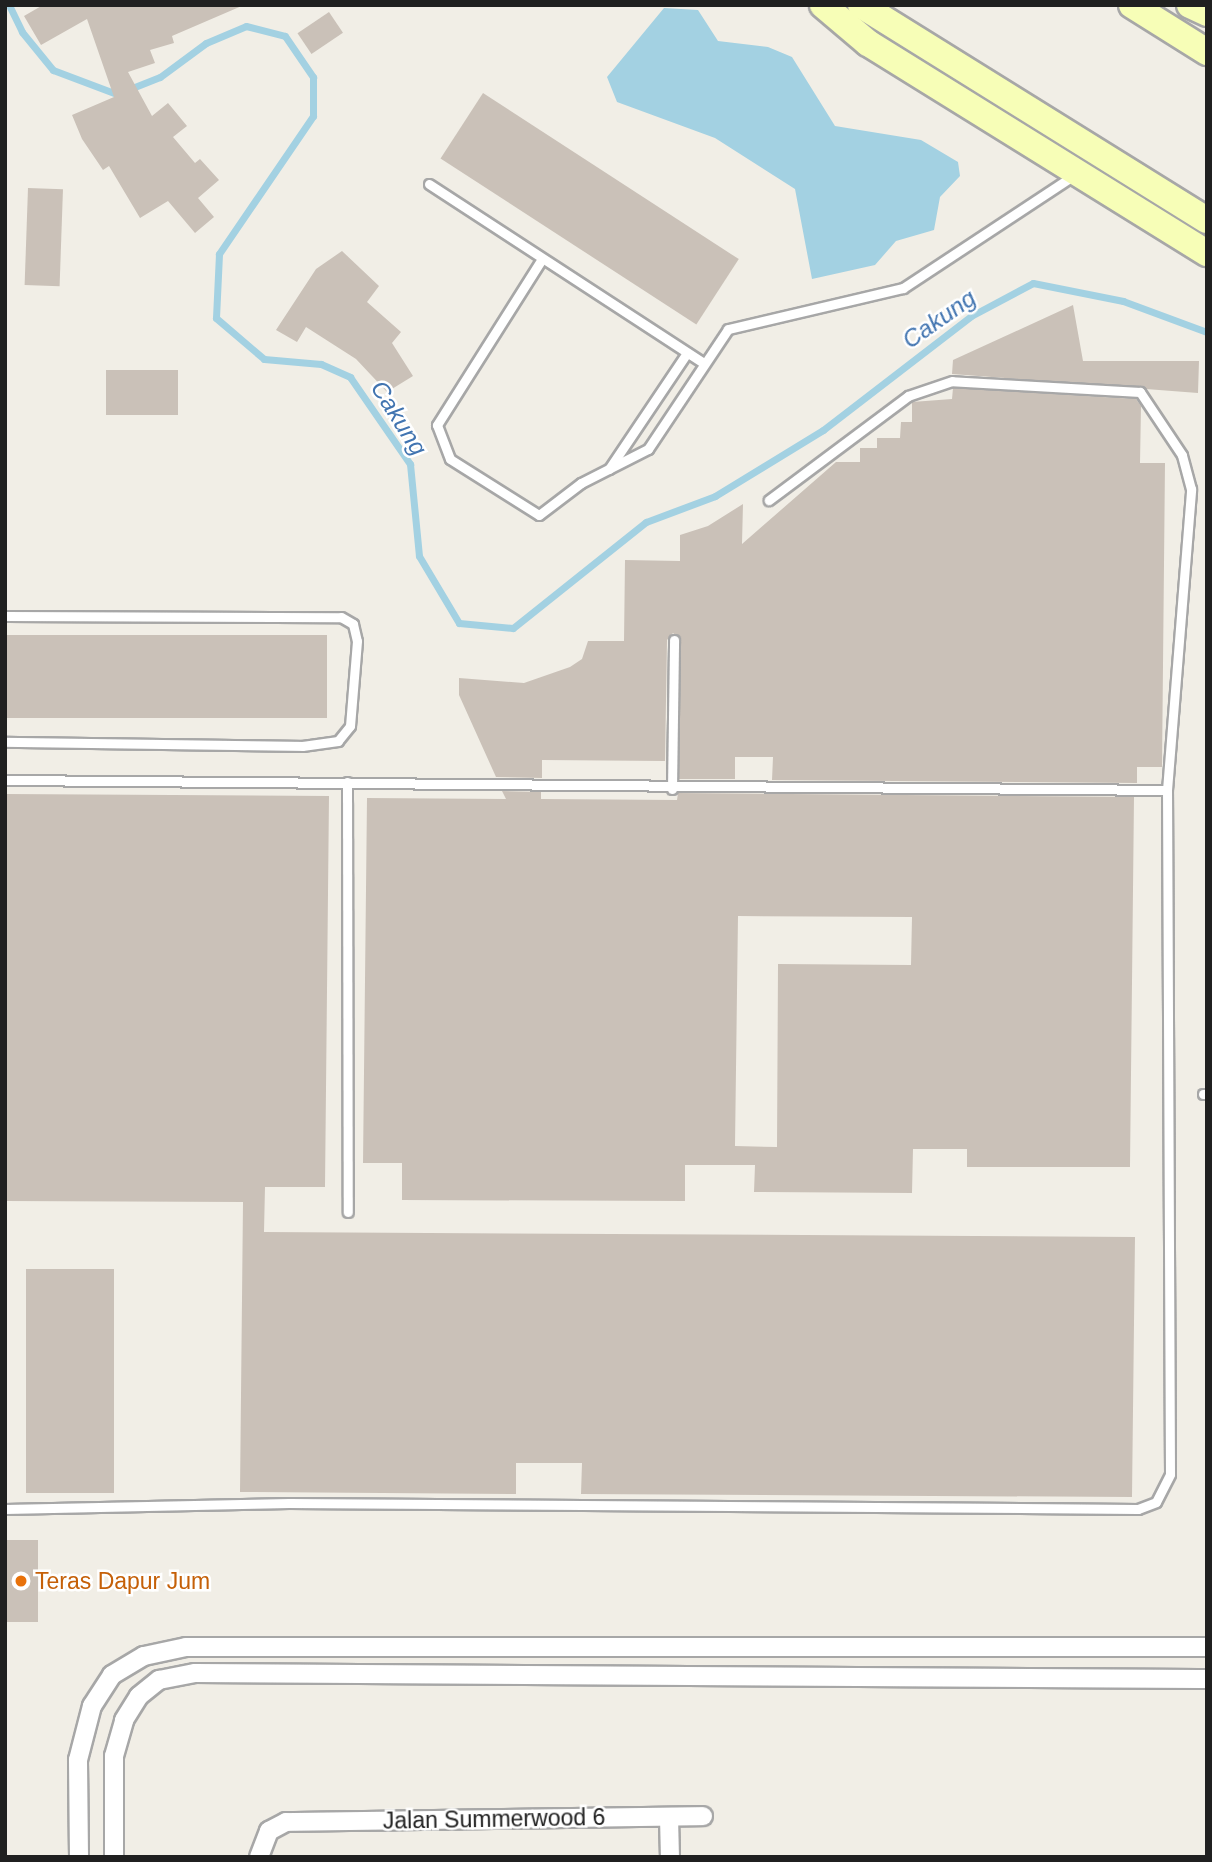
<!DOCTYPE html>
<html>
<head>
<meta charset="utf-8">
<style>
	body { margin:0 }
	#map { position:relative; width:1212px; height:1862px; overflow:hidden; background:#f1eee6; font-family:Helvetica,sans-serif }
	div>[style] { position:absolute }
	.water>* { inset:0; background:#a3d1e2 }
	.stream>* { height:7px; margin:-3.5px; padding:0 3.5px; transform-origin:3.5px; border-radius:3.5px; background:#a3d1e2 }
	.building>* { inset:0; background:#cac1b8; transform-origin:0 0 }
	.roads { filter:drop-shadow(2px 0 #a7a7a7) drop-shadow(-2px 0 #a7a7a7) drop-shadow(0 2px #a7a7a7) drop-shadow(0 -2px #a7a7a7) }
	.lane>* { height:9px; margin:-4.5px; padding:0 4.5px; transform-origin:4.5px; border-radius:4.5px; background:#fff }
	.street>* { height:18px; margin:-9px; padding:0 9px; transform-origin:9px; border-radius:9px; background:#fff }
	.secondary>* { height:26px; margin:-13px; padding:0 13px; transform-origin:13px; border-radius:13px; background:#f7feb7 }
	.dots>* { width:19px; height:19px; translate:-50% -50%; box-sizing:border-box; border:4px solid #fff; border-radius:50% }
	span { translate:-50% -50%; white-space:nowrap; text-align:center; line-height:1.15; -webkit-text-stroke:5px #fff; paint-order:stroke }
	.food-label { font-size:23px; color:#c56008 }
	.left { translate:0 -50%; text-align:left }
	.street-label { font-size:23px; color:#202020 }
	.water-label { font-size:24px; color:#4174b0; font-style:italic }
	.frame { position:absolute; inset:0; border:7px solid #202020; pointer-events:none }
</style>
</head>
<body>
<div id="map">
	<div class="water">
		<div style="clip-path:polygon(664px 8px,698px 10px,718px 41px,768px 47px,792px 57px,835px 126px,921px 140px,958px 162px,960px 176px,940px 197px,934px 230px,896px 241px,875px 265px,812px 279px,795px 189px,715px 138px,617px 102px,607px 77px)"></div>
	</div>
	<div class="stream">
		<div style="left:9px;top:5px;width:30px;rotate:64deg"></div>
		<div style="left:22px;top:32px;width:49px;rotate:50.8deg"></div>
		<div style="left:53px;top:70px;width:68px;rotate:20.6deg"></div>
		<div style="left:117px;top:94px;width:46px;rotate:-21.6deg"></div>
		<div style="left:160px;top:77px;width:57px;rotate:-36.5deg"></div>
		<div style="left:206px;top:43px;width:43px;rotate:-23deg"></div>
		<div style="left:246px;top:26px;width:40px;rotate:14.4deg"></div>
		<div style="left:285px;top:36px;width:50px;rotate:55.7deg"></div>
		<div style="left:313px;top:77px;width:39px;rotate:90deg"></div>
		<div style="left:313px;top:116px;width:167px;rotate:124.3deg"></div>
		<div style="left:219px;top:254px;width:64px;rotate:92.7deg"></div>
		<div style="left:216px;top:318px;width:63px;rotate:40.5deg"></div>
		<div style="left:264px;top:359px;width:57px;rotate:5deg"></div>
		<div style="left:321px;top:364px;width:32px;rotate:24deg"></div>
		<div style="left:350px;top:377px;width:106px;rotate:55.4deg"></div>
		<div style="left:410px;top:464px;width:92px;rotate:84.4deg"></div>
		<div style="left:419px;top:556px;width:78px;rotate:59.2deg"></div>
		<div style="left:459px;top:623px;width:54px;rotate:5.3deg"></div>
		<div style="left:513px;top:628px;width:170px;rotate:-38.6deg"></div>
		<div style="left:646px;top:522px;width:74px;rotate:-20.6deg"></div>
		<div style="left:715px;top:496px;width:127px;rotate:-31.4deg"></div>
		<div style="left:823px;top:430px;width:187px;rotate:-37.6deg"></div>
		<div style="left:971px;top:316px;width:70px;rotate:-28deg"></div>
		<div style="left:1033px;top:283px;width:92px;rotate:11.3deg"></div>
		<div style="left:1123px;top:301px;width:90px;rotate:20.3deg"></div>
	</div>
	<div class="building">
		<div style="clip-path:polygon(43px 5px,244px 5px,172px 36px,174px 43px,150px 50px,155px 63px,128px 72px,152px 116px,168px 103px,187px 126px,173px 137px,195px 163px,200px 159px,219px 180px,198px 198px,214px 217px,195px 233px,168px 201px,140px 218px,109px 166px,103px 170px,82px 139px,72px 115px,114px 97px,87px 19px,41px 45px,24px 16px)"></div>
		<div style="left:329px;top:12px;width:25px;height:38px;rotate:56deg"></div>
		<div style="left:483px;top:93px;width:305px;height:78px;rotate:33deg"></div>
		<div style="left:28px;top:188px;width:35px;height:97px;rotate:2deg"></div>
		<div style="clip-path:polygon(342px 251px,379px 286px,367px 302px,401px 332px,392px 343px,413px 376px,387px 392px,356px 359px,306px 327px,297px 342px,276px 330px,316px 269px)"></div>
		<div style="clip-path:polygon(1073px 305px,1083px 361px,1199px 361px,1198px 393px,952px 374px,953px 360px)"></div>
		<div style="left:106px;top:370px;width:72px;height:45px"></div>
		<div style="clip-path:polygon(953px 388px,1136px 399px,1141px 406px,1140px 463px,1165px 463px,1162px 767px,1137px 767px,1137px 783px,772px 780px,773px 757px,735px 757px,735px 779px,679px 779px,681px 640px,673px 633px,667px 640px,665px 761px,542px 760px,542px 778px,496px 777px,459px 695px,459px 678px,524px 683px,570px 667px,582px 659px,588px 641px,624px 641px,625px 560px,680px 561px,680px 535px,708px 526px,743px 504px,742px 544px,836px 462px,860px 462px,860px 448px,877px 448px,877px 438px,900px 438px,901px 422px,912px 422px,912px 402px,952px 399px)"></div>
		<div style="left:5px;top:635px;width:322px;height:83px"></div>
		<div style="clip-path:polygon(evenodd,502px 791px,541px 792px,541px 799px,677px 800px,678px 793px,1134px 797px,1130px 1167px,967px 1167px,967px 1149px,913px 1149px,912px 1193px,754px 1192px,755px 1165px,685px 1165px,685px 1201px,402px 1200px,402px 1163px,363px 1163px,367px 798px,506px 799px,502px 791px,738px 916px,912px 917px,911px 965px,778px 964px,777px 1147px,735px 1146px,738px 916px)"></div>
		<div style="clip-path:polygon(5px 794px,329px 796px,325px 1187px,265px 1187px,264px 1232px,1135px 1237px,1132px 1497px,581px 1494px,582px 1463px,516px 1463px,516px 1494px,240px 1492px,243px 1202px,5px 1201px)"></div>
		<div style="left:26px;top:1269px;width:88px;height:224px"></div>
		<div style="left:38px;top:1540px;width:82px;height:33px;rotate:90deg"></div>
	</div>
	<div class="roads">
		<div class="lane">
			<div style="left:429px;top:184px;width:328px;rotate:33.1deg"></div>
			<div style="left:540px;top:262px;width:193px;rotate:122.3deg"></div>
			<div style="left:437px;top:425px;width:36px;rotate:69deg"></div>
			<div style="left:450px;top:459px;width:105px;rotate:32.2deg"></div>
			<div style="left:539px;top:515px;width:53px;rotate:-37.3deg"></div>
			<div style="left:581px;top:483px;width:75px;rotate:-26.9deg"></div>
			<div style="left:648px;top:449px;width:144px;rotate:-56.3deg"></div>
			<div style="left:728px;top:329px;width:180px;rotate:-13.2deg"></div>
			<div style="left:903px;top:288px;width:207px;rotate:-33.4deg"></div>
			<div style="left:609px;top:469px;width:140px;rotate:-56.1deg"></div>
			<div style="left:5px;top:616px;width:336px;rotate:0.2deg"></div>
			<div style="left:341px;top:617px;width:14px;rotate:30deg"></div>
			<div style="left:353px;top:624px;width:17px;rotate:77deg"></div>
			<div style="left:357px;top:641px;width:85px;rotate:94.7deg"></div>
			<div style="left:350px;top:726px;width:19px;rotate:129deg"></div>
			<div style="left:338px;top:741px;width:36px;rotate:172deg"></div>
			<div style="left:302px;top:746px;width:297px;rotate:-179.2deg"></div>
			<div style="left:5px;top:780px;width:1162px;rotate:0.49deg"></div>
			<div style="left:347px;top:782px;width:430px;rotate:89.9deg"></div>
			<div style="left:672px;top:789px;width:149px;rotate:-89.2deg"></div>
			<div style="left:1203px;top:1094px;width:4px"></div>
			<div style="left:5px;top:1509px;width:284px;rotate:-1.2deg"></div>
			<div style="left:289px;top:1503px;width:849px;rotate:0.4deg"></div>
			<div style="left:1138px;top:1509px;width:19px;rotate:-21deg"></div>
			<div style="left:1156px;top:1502px;width:31px;rotate:-63deg"></div>
			<div style="left:1170px;top:1474px;width:684px;rotate:-90.25deg"></div>
			<div style="left:1167px;top:790px;width:302px;rotate:-85.4deg"></div>
			<div style="left:1191px;top:489px;width:35px;rotate:-105deg"></div>
			<div style="left:1182px;top:455px;width:76px;rotate:-123.7deg"></div>
			<div style="left:1140px;top:392px;width:188px;rotate:-176.7deg"></div>
			<div style="left:952px;top:381px;width:46px;rotate:161.2deg"></div>
			<div style="left:908px;top:396px;width:174px;rotate:143.2deg"></div>
		</div>
		<div class="street">
			<div style="left:669px;top:1817px;width:40px;rotate:88.6deg"></div>
			<div style="left:79px;top:1857px;width:97px;rotate:-90.6deg"></div>
			<div style="left:78px;top:1760px;width:56px;rotate:-75.5deg"></div>
			<div style="left:92px;top:1706px;width:37px;rotate:-57deg"></div>
			<div style="left:112px;top:1675px;width:37px;rotate:-31deg"></div>
			<div style="left:144px;top:1656px;width:43px;rotate:-12.1deg"></div>
			<div style="left:186px;top:1647px;width:1021px"></div>
			<div style="left:114px;top:1857px;width:101px;rotate:-90deg"></div>
			<div style="left:114px;top:1756px;width:37px;rotate:-74deg"></div>
			<div style="left:124px;top:1720px;width:28px;rotate:-58deg"></div>
			<div style="left:139px;top:1696px;width:26px;rotate:-39deg"></div>
			<div style="left:159px;top:1680px;width:37px;rotate:-11deg"></div>
			<div style="left:195px;top:1673px;width:1012px;rotate:0.34deg"></div>
			<div style="left:259px;top:1857px;width:28px;rotate:-69deg"></div>
			<div style="left:269px;top:1831px;width:19px;rotate:-28deg"></div>
			<div style="left:286px;top:1822px;width:417px;rotate:-0.8deg"></div>
		</div>
		<div class="secondary">
			<div style="left:823px;top:5px;width:59px;rotate:40.2deg"></div>
			<div style="left:868px;top:43px;width:399px;rotate:31.8deg"></div>
			<div style="left:861px;top:5px;width:407px;rotate:31.9deg"></div>
			<div style="left:1132px;top:5px;width:89px;rotate:32.1deg"></div>
			<div style="left:1190px;top:5px;width:19px;rotate:25deg"></div>
		</div>
	</div>
	<div class="dots">
		<div style="left:21px;top:1581px;background:#e8710a"></div>
	</div>
	<div class="food-label">
		<span class="left" style="left:35px;top:1581px">Teras Dapur Jum</span>
	</div>
	<div class="street-label">
		<span style="left:494px;top:1819px;rotate:-1deg">Jalan Summerwood 6</span>
	</div>
	<div class="water-label">
		<span style="left:939px;top:319px;rotate:-35deg">Cakung</span>
		<span style="left:399px;top:418px;rotate:58deg">Cakung</span>
	</div>
	<div class="frame"></div>
</div>
</body>
</html>
